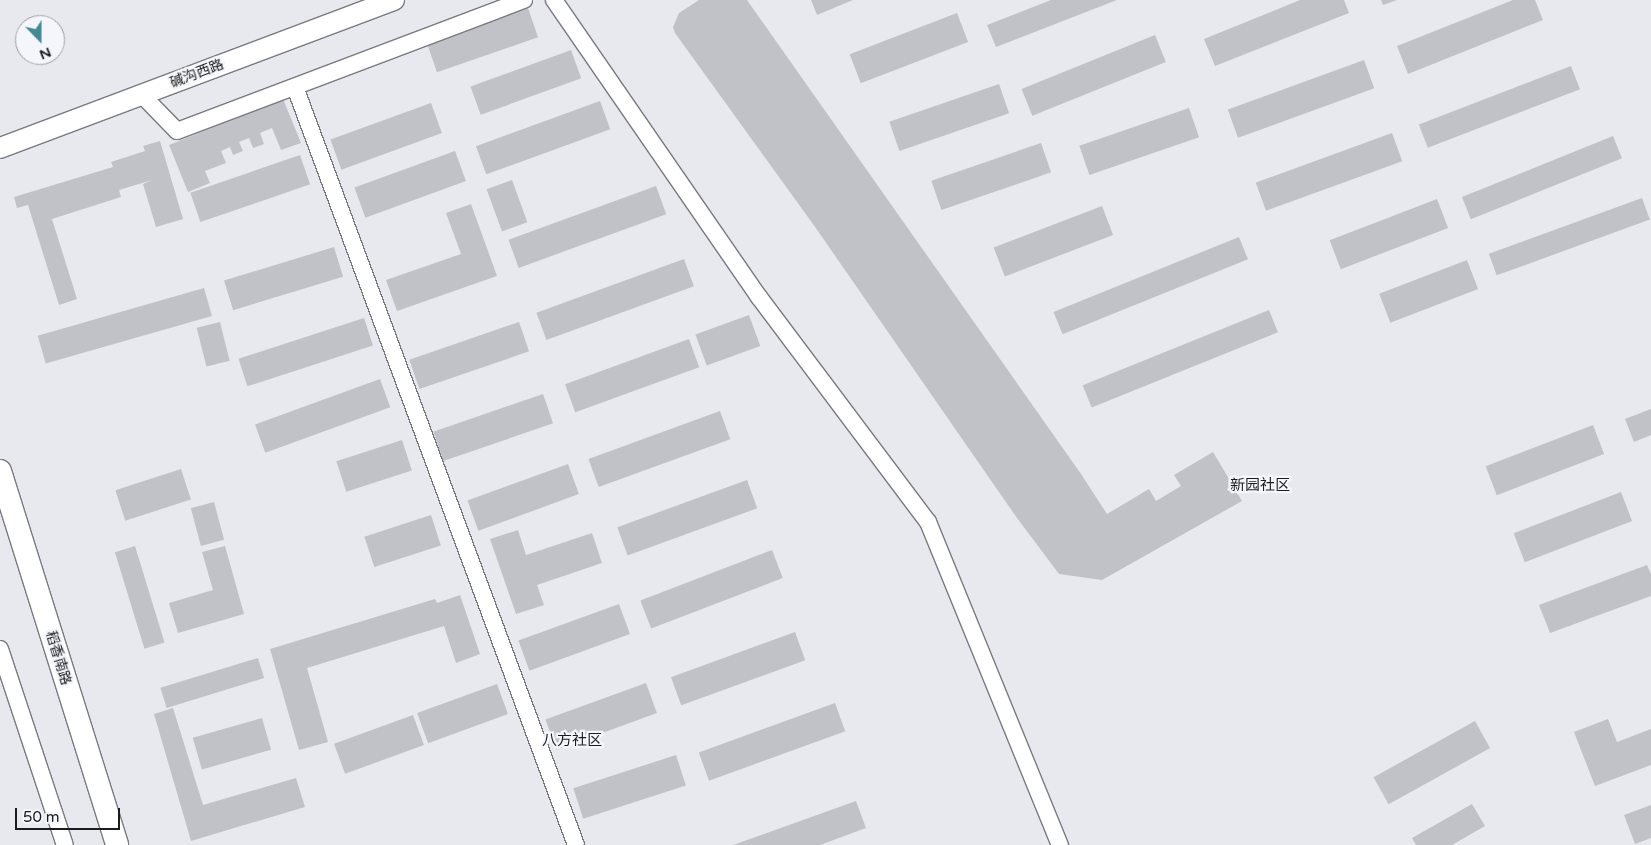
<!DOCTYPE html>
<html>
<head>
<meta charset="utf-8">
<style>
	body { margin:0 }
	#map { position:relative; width:1651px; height:845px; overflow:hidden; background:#e8e8ef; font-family:"Varela Round","Noto Sans SC",sans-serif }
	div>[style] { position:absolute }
	.building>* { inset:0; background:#c1c2c8; transform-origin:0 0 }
	.roads { filter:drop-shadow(1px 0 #797a80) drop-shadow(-1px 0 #797a80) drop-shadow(0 1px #797a80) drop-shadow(0 -1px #797a80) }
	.minor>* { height:16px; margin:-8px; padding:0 8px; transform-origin:8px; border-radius:8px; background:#fff }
	.tertiary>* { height:20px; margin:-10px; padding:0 10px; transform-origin:10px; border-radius:10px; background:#fff }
	.secondary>* { height:22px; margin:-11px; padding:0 11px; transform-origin:11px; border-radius:11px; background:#fff }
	span { translate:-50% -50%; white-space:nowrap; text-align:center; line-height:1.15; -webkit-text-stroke:4.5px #f5f6fc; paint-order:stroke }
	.street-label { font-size:14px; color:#1b1b1d }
	.neighbourhood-label { font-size:15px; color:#1b1b1d }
	.north { position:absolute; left:15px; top:15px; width:50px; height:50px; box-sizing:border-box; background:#f5f6fc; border:1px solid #9e9ea3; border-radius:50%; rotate:158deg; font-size:14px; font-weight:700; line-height:20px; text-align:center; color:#1b1b1d }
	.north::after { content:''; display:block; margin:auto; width:18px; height:22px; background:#448a95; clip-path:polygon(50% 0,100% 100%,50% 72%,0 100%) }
	.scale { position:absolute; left:15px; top:808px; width:105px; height:22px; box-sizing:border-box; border:2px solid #1b1b1d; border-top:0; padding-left:6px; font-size:15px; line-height:18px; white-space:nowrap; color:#1b1b1d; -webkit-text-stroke:4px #f5f6fc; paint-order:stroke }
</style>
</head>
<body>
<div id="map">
	<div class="building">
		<div style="clip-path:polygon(699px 0,747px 0,1081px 474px,1107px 514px,1149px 489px,1156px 501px,1181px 486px,1174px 475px,1213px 452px,1242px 501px,1102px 580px,1059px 574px,1017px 518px,813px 224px,675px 33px,673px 27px,679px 13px)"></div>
		<div style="clip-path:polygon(811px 0,853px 0,817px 15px)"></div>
		<div style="clip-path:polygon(1051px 0,1117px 0,996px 47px,987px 25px)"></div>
		<div style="clip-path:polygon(1300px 0,1344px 0,1349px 13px,1215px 66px,1204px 39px)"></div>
		<div style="clip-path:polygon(1381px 0,1397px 0,1383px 5px)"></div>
		<div style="clip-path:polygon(1513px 0,1535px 0,1543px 20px,1408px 74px,1397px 46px)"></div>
		<div style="left:528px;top:8px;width:31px;height:107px;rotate:71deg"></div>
		<div style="left:957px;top:13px;width:31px;height:115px;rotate:69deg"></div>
		<div style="left:1155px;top:35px;width:29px;height:144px;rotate:68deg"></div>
		<div style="left:571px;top:50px;width:30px;height:107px;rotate:70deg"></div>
		<div style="left:1364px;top:60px;width:30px;height:145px;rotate:70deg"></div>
		<div style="left:1571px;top:66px;width:25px;height:163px;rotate:69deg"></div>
		<div style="left:999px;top:84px;width:31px;height:116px;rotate:71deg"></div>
		<div style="clip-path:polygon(283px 99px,301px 143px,281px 150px,272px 128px,260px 133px,264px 144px,253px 148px,249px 138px,239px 142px,243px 151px,233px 155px,230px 147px,221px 151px,226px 163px,205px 171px,210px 183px,188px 192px,169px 145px)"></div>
		<div style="left:600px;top:101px;width:30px;height:132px;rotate:70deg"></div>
		<div style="left:431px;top:103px;width:32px;height:107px;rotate:70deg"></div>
		<div style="left:1189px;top:108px;width:31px;height:116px;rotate:71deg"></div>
		<div style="left:1392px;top:133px;width:30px;height:145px;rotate:70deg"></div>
		<div style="left:1613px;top:136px;width:24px;height:163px;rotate:68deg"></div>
		<div style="clip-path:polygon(160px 141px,183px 219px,156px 227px,143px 184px,152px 180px,119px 190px,121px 197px,52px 219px,77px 299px,59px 305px,28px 205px,17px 208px,14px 197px,113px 167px,111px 162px,145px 151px,143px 146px)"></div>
		<div style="left:1041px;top:143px;width:31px;height:116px;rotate:71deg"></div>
		<div style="left:455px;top:151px;width:32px;height:107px;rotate:70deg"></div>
		<div style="left:300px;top:155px;width:31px;height:116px;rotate:71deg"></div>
		<div style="left:512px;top:180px;width:45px;height:27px;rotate:70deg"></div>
		<div style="left:656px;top:186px;width:30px;height:157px;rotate:70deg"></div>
		<div style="left:1642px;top:198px;width:23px;height:163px;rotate:70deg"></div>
		<div style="left:1437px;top:199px;width:31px;height:115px;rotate:69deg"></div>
		<div style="clip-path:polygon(471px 204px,497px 276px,397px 311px,386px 280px,461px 254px,446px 213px)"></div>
		<div style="left:1102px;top:206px;width:31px;height:116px;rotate:69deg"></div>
		<div style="left:1239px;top:237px;width:24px;height:200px;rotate:68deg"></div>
		<div style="left:334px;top:247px;width:31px;height:115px;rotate:73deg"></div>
		<div style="left:684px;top:259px;width:29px;height:157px;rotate:70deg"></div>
		<div style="left:1467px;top:260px;width:31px;height:94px;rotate:69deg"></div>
		<div style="left:204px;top:288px;width:29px;height:173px;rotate:74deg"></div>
		<div style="left:1269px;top:310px;width:24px;height:201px;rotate:68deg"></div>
		<div style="left:749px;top:315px;width:33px;height:57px;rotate:70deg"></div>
		<div style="left:364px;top:318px;width:29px;height:132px;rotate:72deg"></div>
		<div style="left:220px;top:322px;width:40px;height:24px;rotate:76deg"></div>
		<div style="left:519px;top:322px;width:31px;height:116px;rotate:71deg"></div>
		<div style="left:689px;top:339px;width:30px;height:132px;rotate:70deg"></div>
		<div style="left:380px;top:379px;width:30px;height:133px;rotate:70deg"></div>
		<div style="left:543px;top:394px;width:31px;height:116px;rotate:71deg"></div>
		<div style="clip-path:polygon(1651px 409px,1651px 435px,1634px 442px,1625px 419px)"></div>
		<div style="left:720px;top:411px;width:30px;height:140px;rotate:70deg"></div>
		<div style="left:1593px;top:425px;width:31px;height:115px;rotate:69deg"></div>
		<div style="left:402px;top:440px;width:32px;height:69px;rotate:72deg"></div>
		<div style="left:568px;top:464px;width:32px;height:107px;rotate:70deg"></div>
		<div style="left:181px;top:469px;width:32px;height:69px;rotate:72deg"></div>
		<div style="left:747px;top:480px;width:30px;height:138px;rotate:70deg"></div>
		<div style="left:1621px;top:492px;width:31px;height:115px;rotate:69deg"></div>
		<div style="left:214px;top:502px;width:39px;height:24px;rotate:75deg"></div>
		<div style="left:431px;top:515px;width:32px;height:70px;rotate:72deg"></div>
		<div style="clip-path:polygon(518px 530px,526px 555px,592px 533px,602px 563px,537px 585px,544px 605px,516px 614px,490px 539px)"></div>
		<div style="left:135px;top:546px;width:101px;height:21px;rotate:73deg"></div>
		<div style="clip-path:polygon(225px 546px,244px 614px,178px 633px,169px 603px,213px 590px,202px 552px)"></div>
		<div style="left:772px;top:550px;width:30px;height:141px;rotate:69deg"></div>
		<div style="clip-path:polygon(1647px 565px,1651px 574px,1651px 596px,1550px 633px,1539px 605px)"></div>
		<div style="clip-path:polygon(460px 595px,480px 654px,456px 663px,444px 626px,307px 668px,328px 742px,299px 750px,270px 649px,435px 599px,437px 603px)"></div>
		<div style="left:619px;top:604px;width:32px;height:107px;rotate:70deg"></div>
		<div style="left:795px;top:632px;width:30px;height:132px;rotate:70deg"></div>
		<div style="left:258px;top:658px;width:21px;height:102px;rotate:73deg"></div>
		<div style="left:646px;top:683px;width:32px;height:107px;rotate:70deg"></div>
		<div style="left:497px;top:684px;width:32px;height:85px;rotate:70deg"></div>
		<div style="left:835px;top:703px;width:30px;height:145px;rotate:70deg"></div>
		<div style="clip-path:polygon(173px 708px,203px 805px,296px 778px,305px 807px,191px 841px,154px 714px)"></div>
		<div style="left:413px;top:715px;width:32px;height:84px;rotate:70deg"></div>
		<div style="left:262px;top:718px;width:33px;height:72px;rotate:74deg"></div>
		<div style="clip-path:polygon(1608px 719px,1617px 742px,1651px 729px,1651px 765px,1595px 786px,1574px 732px)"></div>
		<div style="left:1475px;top:721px;width:31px;height:116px;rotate:61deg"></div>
		<div style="left:676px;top:755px;width:32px;height:108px;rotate:72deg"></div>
		<div style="clip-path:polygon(856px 801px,866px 828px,820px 845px,733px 845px)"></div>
		<div style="clip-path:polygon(1472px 804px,1485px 826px,1452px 845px,1416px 845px,1412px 838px)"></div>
		<div style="clip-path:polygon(1651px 805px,1651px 838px,1635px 844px,1624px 815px)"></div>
	</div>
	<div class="roads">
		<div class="minor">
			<div style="left:554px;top:0;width:361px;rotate:55.4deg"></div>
			<div style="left:759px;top:297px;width:281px;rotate:53.1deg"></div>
			<div style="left:928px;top:522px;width:349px;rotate:67.8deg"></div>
			<div style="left:295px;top:87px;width:808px;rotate:69.66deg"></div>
			<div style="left:142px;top:95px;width:50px;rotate:45.8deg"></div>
			<div style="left:177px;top:131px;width:371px;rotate:-20.7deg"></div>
			<div style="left:0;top:649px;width:206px;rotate:71.7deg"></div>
		</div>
		<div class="tertiary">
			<div style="left:0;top:148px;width:421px;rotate:-20.6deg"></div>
		</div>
		<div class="secondary">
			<div style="left:0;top:471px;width:392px;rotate:72.6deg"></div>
		</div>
	</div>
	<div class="street-label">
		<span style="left:197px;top:74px;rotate:-21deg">碱沟西路</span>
		<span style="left:58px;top:658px;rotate:73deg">稻香南路</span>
	</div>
	<div class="neighbourhood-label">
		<span style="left:1260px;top:486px">新园社区</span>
		<span style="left:572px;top:741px">八方社区</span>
	</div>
	<div class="north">N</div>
	<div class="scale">50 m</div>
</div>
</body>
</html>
